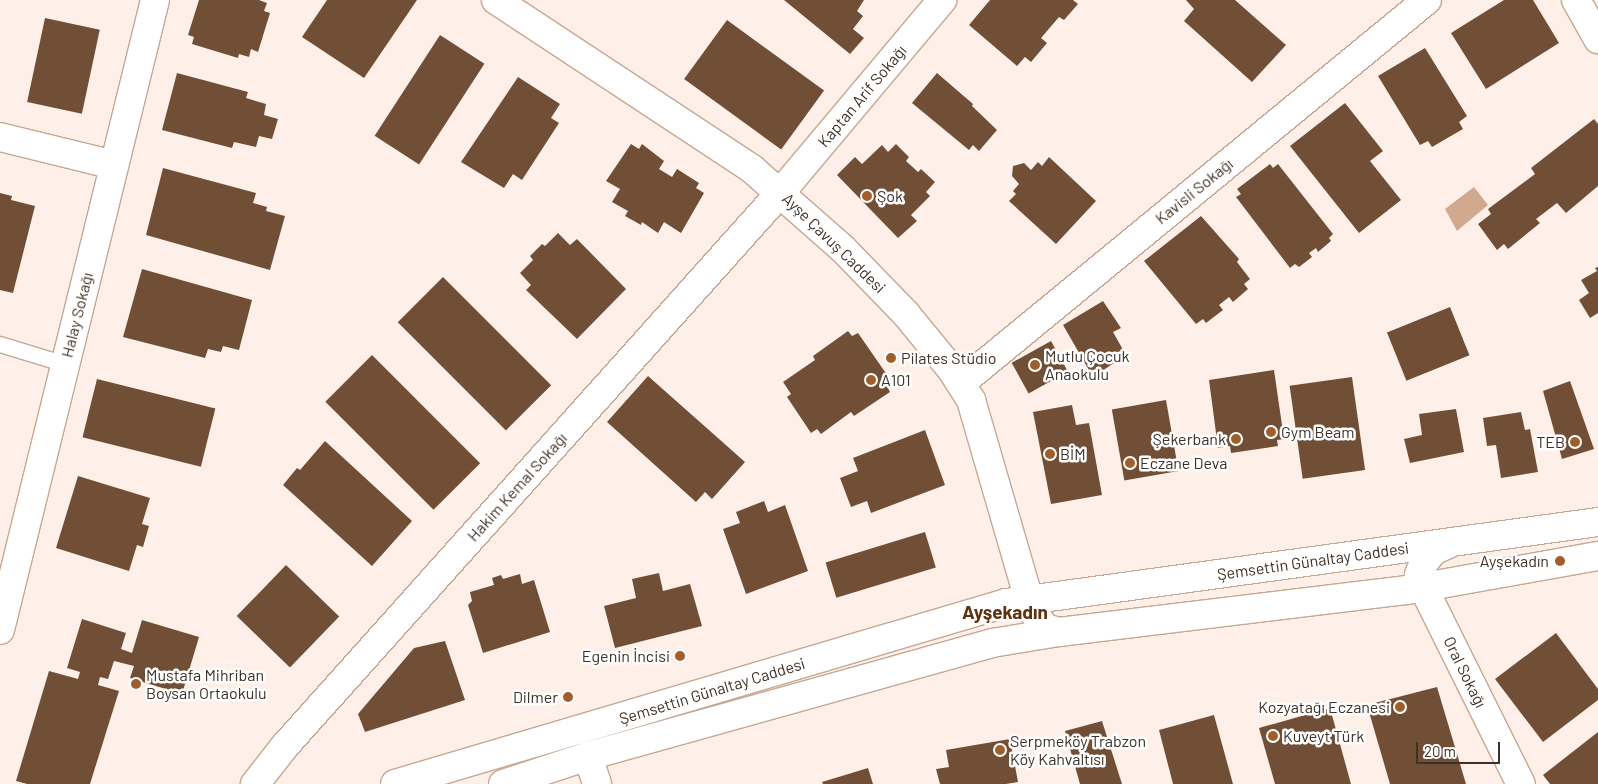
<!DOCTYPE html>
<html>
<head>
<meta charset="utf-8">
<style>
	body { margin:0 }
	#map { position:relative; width:1598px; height:784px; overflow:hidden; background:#fef0e8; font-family:Barlow,sans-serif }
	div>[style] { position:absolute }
	.water>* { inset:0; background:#d0a98f }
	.building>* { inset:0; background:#714f37; transform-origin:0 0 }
	.roads { filter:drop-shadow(1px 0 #c5a793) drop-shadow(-1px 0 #c5a793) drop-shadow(0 1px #c5a793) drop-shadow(0 -1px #c5a793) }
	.lane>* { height:15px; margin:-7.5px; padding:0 7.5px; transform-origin:7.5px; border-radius:7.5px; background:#fff }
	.street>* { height:28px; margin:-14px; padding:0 14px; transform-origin:14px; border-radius:14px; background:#fff }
	.secondary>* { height:28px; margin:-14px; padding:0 14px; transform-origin:14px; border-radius:14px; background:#fff }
	.primary>* { height:28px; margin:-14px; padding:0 14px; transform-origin:14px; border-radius:14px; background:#fff }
	.dots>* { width:14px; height:14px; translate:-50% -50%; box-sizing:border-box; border:2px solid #fff; border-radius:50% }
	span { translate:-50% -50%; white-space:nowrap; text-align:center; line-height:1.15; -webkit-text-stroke:5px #fff; paint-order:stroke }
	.street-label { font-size:16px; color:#3d3128 }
	.poi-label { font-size:16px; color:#3d3128 }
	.left { translate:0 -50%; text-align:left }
	.right { translate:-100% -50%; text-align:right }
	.quarter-label { font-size:19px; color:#5f320e; font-weight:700 }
	.scale { position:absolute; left:1416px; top:742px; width:84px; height:22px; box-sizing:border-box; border:2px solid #3d3128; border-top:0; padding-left:6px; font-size:15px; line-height:18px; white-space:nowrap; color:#3d3128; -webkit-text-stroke:4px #fff; paint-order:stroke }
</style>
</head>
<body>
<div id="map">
	<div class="water">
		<div style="clip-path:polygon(1474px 187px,1488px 205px,1457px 231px,1445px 209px)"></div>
	</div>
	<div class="building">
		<div style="clip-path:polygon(199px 0,259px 0,267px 3px,264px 11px,270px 13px,258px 52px,251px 49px,249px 57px,239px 54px,238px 58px,192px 44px,194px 37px,188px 35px)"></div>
		<div style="clip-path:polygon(327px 0,417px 0,364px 78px,302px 37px)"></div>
		<div style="clip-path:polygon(784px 0,864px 0,857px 11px,863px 16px,853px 29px,864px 38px,850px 54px)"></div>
		<div style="clip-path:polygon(990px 0,1073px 0,1078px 4px,1064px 20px,1059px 17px,1041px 38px,1047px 43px,1031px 62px,1025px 57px,1017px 66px,969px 25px)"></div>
		<div style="clip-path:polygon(1186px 0,1235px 0,1286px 45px,1252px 82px,1184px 21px,1194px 9px)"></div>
		<div style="clip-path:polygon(1504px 0,1533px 0,1559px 43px,1486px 89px,1451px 33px)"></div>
		<div style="left:45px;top:18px;width:56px;height:86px;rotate:12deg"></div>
		<div style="left:727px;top:20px;width:120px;height:73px;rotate:36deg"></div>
		<div style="left:440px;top:35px;width:53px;height:120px;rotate:33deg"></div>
		<div style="clip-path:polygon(1425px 48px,1467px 116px,1459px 122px,1463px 129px,1432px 147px,1428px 141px,1420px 145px,1378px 76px)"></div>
		<div style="clip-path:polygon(177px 73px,248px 92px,246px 98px,266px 104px,264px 115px,278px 119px,272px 139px,259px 136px,256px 147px,234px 142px,232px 148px,162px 130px)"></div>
		<div style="clip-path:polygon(937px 73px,973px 104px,972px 106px,997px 130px,979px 151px,973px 145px,969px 150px,912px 103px)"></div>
		<div style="clip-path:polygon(518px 77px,560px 104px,551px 118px,559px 123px,522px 180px,513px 174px,504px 188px,461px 162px)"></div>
		<div style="clip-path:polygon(1345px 103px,1383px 151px,1370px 161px,1401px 200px,1359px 233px,1290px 146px)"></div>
		<div style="clip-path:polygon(1594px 119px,1598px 124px,1598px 186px,1566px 213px,1557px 203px,1536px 219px,1540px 223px,1508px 249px,1504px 244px,1497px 250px,1478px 224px,1491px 214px,1488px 209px,1535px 174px,1531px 168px)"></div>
		<div style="clip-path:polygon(631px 144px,639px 149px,642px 144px,664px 161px,659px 169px,672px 177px,677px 169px,699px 183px,696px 188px,704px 193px,681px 233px,664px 222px,658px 233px,642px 222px,641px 225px,625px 216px,628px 211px,612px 202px,620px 189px,606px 181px)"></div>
		<div style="clip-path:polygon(896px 144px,909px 157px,906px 161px,918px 172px,921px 169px,935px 182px,926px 192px,930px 196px,911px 215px,917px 221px,898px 238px,837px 175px,855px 157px,862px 164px,882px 145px,888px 152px)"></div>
		<div style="clip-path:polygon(1049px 157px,1096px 201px,1056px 244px,1009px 201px,1016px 194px,1013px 191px,1019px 184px,1012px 176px,1013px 166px,1024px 163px,1031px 170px,1038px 162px,1042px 166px)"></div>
		<div style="clip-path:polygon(1270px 164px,1273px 168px,1278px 164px,1333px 234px,1329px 238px,1331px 241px,1318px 252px,1316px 248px,1309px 253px,1312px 257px,1299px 267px,1295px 264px,1290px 268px,1236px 197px,1241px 194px,1237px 189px)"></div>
		<div style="clip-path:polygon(163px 168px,256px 193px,253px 203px,267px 207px,266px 211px,285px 216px,270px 270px,146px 235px)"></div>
		<div style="clip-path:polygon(0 193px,12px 196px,11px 200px,35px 206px,13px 293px,0 290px)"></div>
		<div style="clip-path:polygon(1201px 216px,1239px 259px,1237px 262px,1250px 279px,1244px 284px,1248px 289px,1233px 302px,1229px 297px,1219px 305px,1223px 310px,1206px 323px,1203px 319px,1196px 324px,1144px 261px)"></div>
		<div style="clip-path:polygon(558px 233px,570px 245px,577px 239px,626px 289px,577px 339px,526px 290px,531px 285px,520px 273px,533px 260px,530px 256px,542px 244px,545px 246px)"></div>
		<div style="clip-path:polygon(1598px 267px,1598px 313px,1590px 318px,1579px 300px,1589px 293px,1581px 280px,1597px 271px,1595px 268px)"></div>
		<div style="clip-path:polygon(142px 269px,252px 300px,239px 350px,223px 346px,221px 352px,208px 349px,205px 358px,123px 337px)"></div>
		<div style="left:443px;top:277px;width:153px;height:64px;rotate:45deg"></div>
		<div style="clip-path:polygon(1103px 301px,1121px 328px,1113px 332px,1126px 355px,1093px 377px,1063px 325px)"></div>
		<div style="left:1450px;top:307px;width:52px;height:68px;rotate:68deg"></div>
		<div style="clip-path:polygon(848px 331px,852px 336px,858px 333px,892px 382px,887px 386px,890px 392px,854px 416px,851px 412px,821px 434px,817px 429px,811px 433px,787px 397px,791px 394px,783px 382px,815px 360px,813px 356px)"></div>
		<div style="left:1051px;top:341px;width:35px;height:45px;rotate:61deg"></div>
		<div style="left:372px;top:355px;width:153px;height:66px;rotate:45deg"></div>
		<div style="clip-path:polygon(1274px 370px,1284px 439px,1277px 440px,1278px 446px,1231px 453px,1230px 446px,1218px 448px,1209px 380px)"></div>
		<div style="clip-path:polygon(648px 376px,745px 462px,712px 499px,705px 492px,696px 502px,607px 422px)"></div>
		<div style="left:1352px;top:377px;width:94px;height:63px;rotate:82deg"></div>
		<div style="left:97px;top:379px;width:122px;height:60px;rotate:14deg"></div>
		<div style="clip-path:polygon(1570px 381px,1594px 449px,1562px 459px,1543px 391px)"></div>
		<div style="left:1166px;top:400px;width:72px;height:55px;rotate:80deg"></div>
		<div style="clip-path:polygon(1072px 405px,1076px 425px,1089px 423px,1102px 495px,1051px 504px,1033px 412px)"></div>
		<div style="clip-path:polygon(1456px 409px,1464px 452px,1410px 463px,1404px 439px,1422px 435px,1419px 414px)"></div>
		<div style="clip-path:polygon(1521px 412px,1525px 430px,1530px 429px,1538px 472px,1501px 478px,1496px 445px,1487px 446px,1483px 418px)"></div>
		<div style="clip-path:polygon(925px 430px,945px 485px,871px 513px,867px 501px,851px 507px,840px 478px,858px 471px,853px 458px)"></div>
		<div style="clip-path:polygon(325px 441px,412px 521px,372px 566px,283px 485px,297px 468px,300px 470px)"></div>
		<div style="clip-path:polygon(78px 476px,150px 498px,142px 524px,149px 526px,143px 547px,137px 545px,129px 571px,56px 548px)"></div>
		<div style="clip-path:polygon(764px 501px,768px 512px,785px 505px,808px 571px,746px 594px,723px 529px,740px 523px,736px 512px)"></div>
		<div style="left:925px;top:532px;width:37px;height:104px;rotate:73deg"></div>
		<div style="left:286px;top:565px;width:74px;height:71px;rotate:44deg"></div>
		<div style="clip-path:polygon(659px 573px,663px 591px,690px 584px,702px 626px,615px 648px,604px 606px,636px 598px,632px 579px)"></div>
		<div style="clip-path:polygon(520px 574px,522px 584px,534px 580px,550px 632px,483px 653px,468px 605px,472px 601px,470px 592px,494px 585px,492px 578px,501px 575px,503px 579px)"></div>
		<div style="clip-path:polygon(82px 619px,126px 633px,121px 649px,132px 653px,142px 620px,199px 637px,182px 694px,130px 678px,134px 666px,114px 661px,108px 679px,100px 677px,98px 685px,119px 691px,90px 784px,27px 784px,16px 781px,49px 671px,78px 679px,80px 672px,67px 668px)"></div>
		<div style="clip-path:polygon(1556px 633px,1598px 689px,1598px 700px,1543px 742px,1495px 679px)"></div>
		<div style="clip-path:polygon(445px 641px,465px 700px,365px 732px,358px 714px,414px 648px)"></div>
		<div style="clip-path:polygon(1437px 687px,1466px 784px,1390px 784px,1367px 705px)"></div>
		<div style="clip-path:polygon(1330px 708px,1351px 784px,1275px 784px,1259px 728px)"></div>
		<div style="clip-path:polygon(1214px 715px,1233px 784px,1173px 784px,1159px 730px)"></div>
		<div style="clip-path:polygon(1102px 721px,1122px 784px,1080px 784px,1065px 731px)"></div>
		<div style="clip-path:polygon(1598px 732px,1598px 784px,1550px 784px,1543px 775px)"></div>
		<div style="clip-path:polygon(1010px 739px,1018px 782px,1006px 784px,940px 784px,936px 769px,949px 767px,946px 750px)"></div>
		<div style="clip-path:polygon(868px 768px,873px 784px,823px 784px,822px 782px)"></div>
	</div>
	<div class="roads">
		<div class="lane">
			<div style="left:0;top:344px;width:68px;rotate:17.1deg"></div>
		</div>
		<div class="street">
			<div style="left:1576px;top:0;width:45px;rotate:60.6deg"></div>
			<div style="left:0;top:137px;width:117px;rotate:13.8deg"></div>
			<div style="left:961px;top:383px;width:603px;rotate:-39.42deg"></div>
			<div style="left:1423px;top:587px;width:13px;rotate:-108deg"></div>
			<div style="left:1419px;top:575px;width:12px;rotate:-70deg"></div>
			<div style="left:1423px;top:564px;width:16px;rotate:-52deg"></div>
			<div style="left:1433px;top:551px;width:19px;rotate:-25deg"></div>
			<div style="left:0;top:630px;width:649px;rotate:-76.18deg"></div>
			<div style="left:588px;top:756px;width:29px;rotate:72deg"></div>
		</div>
		<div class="secondary">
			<div style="left:496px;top:0;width:307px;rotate:33.4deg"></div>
			<div style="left:752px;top:169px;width:121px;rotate:41.3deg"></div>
			<div style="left:843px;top:249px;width:91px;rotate:45.9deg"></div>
			<div style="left:906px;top:314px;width:71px;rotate:50.7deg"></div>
			<div style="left:951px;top:369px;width:37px;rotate:57deg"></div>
			<div style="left:971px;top:400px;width:219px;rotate:73.8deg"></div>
			<div style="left:1032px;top:610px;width:22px;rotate:54deg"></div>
			<div style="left:1045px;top:628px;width:15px;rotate:16deg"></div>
			<div style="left:1423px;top:587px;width:220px;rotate:63.6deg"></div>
			<div style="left:255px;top:784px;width:47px;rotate:-51.9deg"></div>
			<div style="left:284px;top:747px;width:745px;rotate:-48.16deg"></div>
			<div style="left:781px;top:192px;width:251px;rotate:-50deg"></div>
		</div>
		<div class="primary">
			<div style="left:395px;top:784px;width:637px;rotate:-16.5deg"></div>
			<div style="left:1006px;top:603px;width:598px;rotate:-7.79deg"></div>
			<div style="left:503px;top:784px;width:89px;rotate:-18.2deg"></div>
			<div style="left:588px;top:756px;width:420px;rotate:-15.6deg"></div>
			<div style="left:992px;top:643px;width:68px;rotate:-9.3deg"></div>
			<div style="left:1059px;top:632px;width:351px;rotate:-6.9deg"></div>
			<div style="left:1407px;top:590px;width:194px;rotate:-10.1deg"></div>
		</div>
	</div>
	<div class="dots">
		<div style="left:867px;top:196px;background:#a05e2c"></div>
		<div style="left:891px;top:358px;background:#a05e2c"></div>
		<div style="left:1035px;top:365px;background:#a05e2c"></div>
		<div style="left:871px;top:380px;background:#a05e2c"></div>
		<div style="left:1271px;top:432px;background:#a05e2c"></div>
		<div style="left:1236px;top:439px;background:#a05e2c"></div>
		<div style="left:1575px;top:442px;background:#a05e2c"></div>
		<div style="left:1050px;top:454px;background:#a05e2c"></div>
		<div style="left:1130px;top:463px;background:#a05e2c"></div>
		<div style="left:1560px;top:561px;background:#a05e2c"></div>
		<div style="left:680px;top:656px;background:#a05e2c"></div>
		<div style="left:136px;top:684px;background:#a05e2c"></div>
		<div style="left:568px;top:697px;background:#a05e2c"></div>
		<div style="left:1400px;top:707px;background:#a05e2c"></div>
		<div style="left:1273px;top:736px;background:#a05e2c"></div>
		<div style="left:1000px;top:750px;background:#a05e2c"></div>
	</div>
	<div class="street-label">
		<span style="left:862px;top:96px;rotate:-50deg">Kaptan Arif Sokağı</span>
		<span style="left:1194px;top:191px;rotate:-39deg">Kavisli Sokağı</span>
		<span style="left:834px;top:243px;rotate:44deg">Ayşe Çavuş Caddesi</span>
		<span style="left:77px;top:315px;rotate:-76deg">Halay Sokağı</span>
		<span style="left:517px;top:487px;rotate:-48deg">Hakim Kemal Sokağı</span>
		<span style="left:1313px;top:561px;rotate:-8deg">Şemsettin Günaltay Caddesi</span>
		<span style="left:1465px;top:672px;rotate:64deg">Oral Sokağı</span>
		<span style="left:712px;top:691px;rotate:-17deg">Şemsettin Günaltay Caddesi</span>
	</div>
	<div class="poi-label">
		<span class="left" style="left:877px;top:196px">Şok</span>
		<span class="left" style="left:1045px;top:365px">Mutlu Çocuk<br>Anaokulu</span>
		<span class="left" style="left:901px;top:358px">Pilates Stüdio</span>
		<span class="left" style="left:881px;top:380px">A101</span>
		<span class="left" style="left:1281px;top:432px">Gym Beam</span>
		<span class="right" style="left:1226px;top:439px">Şekerbank</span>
		<span class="right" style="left:1565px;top:442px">TEB</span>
		<span class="left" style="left:1060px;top:454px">BİM</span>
		<span class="left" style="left:1140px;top:463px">Eczane Deva</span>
		<span class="right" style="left:1549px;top:561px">Ayşekadın</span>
		<span class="right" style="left:670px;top:656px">Egenin İncisi</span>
		<span class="left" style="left:146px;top:684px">Mustafa Mihriban<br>Boysan Ortaokulu</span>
		<span class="right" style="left:558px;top:697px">Dilmer</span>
		<span class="right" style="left:1390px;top:707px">Kozyatağı Eczanesi</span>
		<span class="left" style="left:1283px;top:736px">Kuveyt Türk</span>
		<span class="left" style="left:1010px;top:750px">Serpmeköy Trabzon<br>Köy Kahvaltısı</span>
	</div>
	<div class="quarter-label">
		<span style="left:1005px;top:612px">Ayşekadın</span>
	</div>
	<div class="scale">20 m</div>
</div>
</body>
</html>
